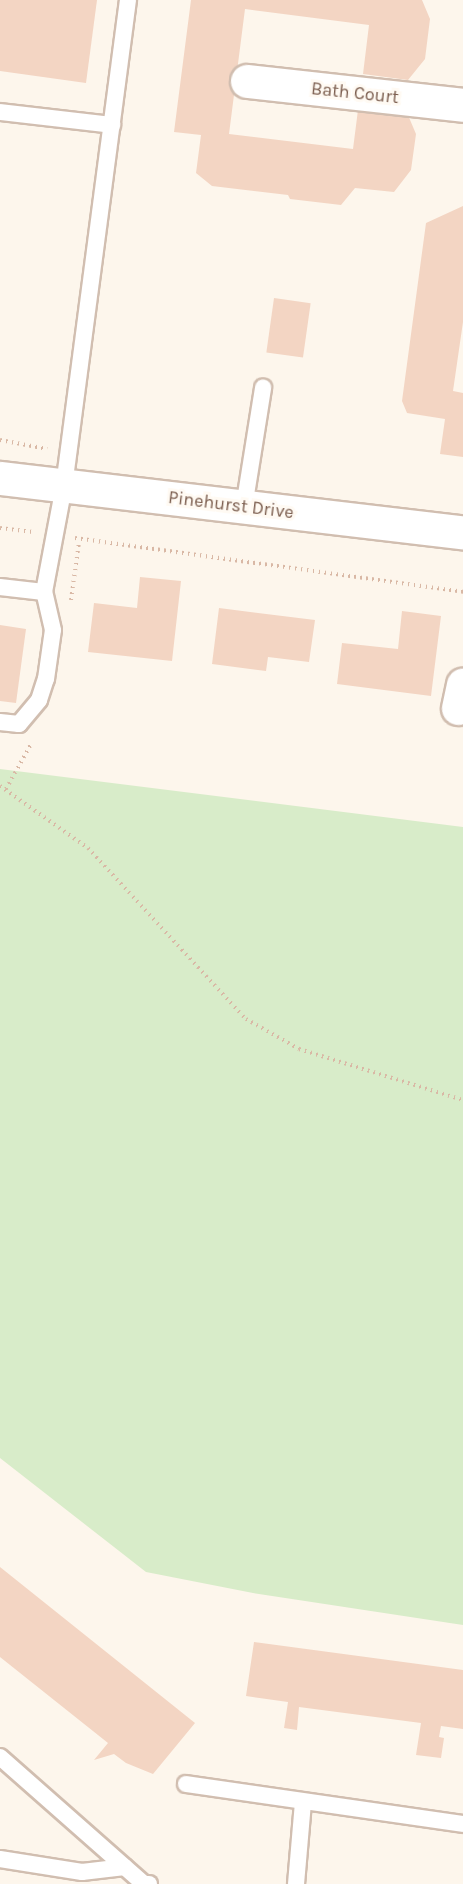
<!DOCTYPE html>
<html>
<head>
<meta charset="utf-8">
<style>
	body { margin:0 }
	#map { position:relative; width:463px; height:1884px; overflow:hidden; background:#fdf6ec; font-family:Karla,sans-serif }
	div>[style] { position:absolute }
	.green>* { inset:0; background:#d8ecc9 }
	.building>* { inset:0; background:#f3d5c3; transform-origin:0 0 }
	.path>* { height:4px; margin-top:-2px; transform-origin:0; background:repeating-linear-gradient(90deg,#d9b8a5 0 1.5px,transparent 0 6px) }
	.roads { filter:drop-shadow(2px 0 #d1beb0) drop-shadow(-2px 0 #d1beb0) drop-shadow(0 2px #d1beb0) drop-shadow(0 -2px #d1beb0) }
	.lane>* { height:16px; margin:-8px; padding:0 8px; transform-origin:8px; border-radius:8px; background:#fff }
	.street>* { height:33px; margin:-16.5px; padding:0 16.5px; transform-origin:16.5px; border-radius:16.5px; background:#fff }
	.secondary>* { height:33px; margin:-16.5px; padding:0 16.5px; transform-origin:16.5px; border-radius:16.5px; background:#fff }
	span { translate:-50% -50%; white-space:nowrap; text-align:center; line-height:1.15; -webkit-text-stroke:6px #fffaf3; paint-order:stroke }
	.street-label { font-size:18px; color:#7a5c4d }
</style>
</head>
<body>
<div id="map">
	<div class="green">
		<div style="clip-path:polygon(0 769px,463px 827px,463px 1625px,253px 1593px,146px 1572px,0 1458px)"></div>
	</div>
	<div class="building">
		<div style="clip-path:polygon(0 0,97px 0,86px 83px,0 71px)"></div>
		<div style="clip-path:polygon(191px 0,422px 0,430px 19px,425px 59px,408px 80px,363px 74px,369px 25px,245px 9px,229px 134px,353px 149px,359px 102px,405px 108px,416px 134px,411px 170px,394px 192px,355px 188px,341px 205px,290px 199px,288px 195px,212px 186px,196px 173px,201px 135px,174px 132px)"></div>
		<div style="clip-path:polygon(463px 206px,463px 322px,453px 391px,463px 393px,463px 457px,440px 454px,445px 419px,407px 413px,402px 401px,426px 223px)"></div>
		<div style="left:274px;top:298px;width:37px;height:55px;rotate:8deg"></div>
		<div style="clip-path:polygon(140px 577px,181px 581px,172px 661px,88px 652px,94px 603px,137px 608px)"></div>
		<div style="clip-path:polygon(219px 608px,315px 620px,309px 662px,268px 657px,266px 671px,212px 664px)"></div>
		<div style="clip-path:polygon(402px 611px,441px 616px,431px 696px,337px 684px,342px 643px,398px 649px)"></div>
		<div style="clip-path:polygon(0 625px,26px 629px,16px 703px,0 701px)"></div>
		<div style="clip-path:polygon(0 1567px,195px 1723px,153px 1774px,126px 1763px,114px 1754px,94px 1760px,108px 1743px,0 1657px)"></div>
		<div style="clip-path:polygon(254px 1642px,463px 1670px,463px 1729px,441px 1726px,439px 1737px,444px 1738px,441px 1758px,416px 1755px,421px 1723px,299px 1707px,297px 1730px,284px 1728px,288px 1702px,246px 1696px)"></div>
	</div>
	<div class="path">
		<div style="left:0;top:440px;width:48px;rotate:10.8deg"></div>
		<div style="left:0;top:528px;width:35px;rotate:7deg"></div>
		<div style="left:75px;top:538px;width:392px;rotate:7.9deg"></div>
		<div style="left:71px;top:600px;width:59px;rotate:-82.1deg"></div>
		<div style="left:0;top:786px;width:108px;rotate:35.2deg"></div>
		<div style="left:88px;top:848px;width:233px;rotate:47.3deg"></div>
		<div style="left:246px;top:1019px;width:61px;rotate:29.5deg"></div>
		<div style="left:299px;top:1049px;width:172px;rotate:17.3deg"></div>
		<div style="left:6px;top:789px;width:51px;rotate:-60.9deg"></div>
	</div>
	<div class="roads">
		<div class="lane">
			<div style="left:0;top:112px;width:113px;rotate:6.6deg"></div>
			<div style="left:244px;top:507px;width:121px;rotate:-80.9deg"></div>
			<div style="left:0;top:587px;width:44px;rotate:6.5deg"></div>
			<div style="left:44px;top:592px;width:108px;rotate:-79.3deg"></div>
			<div style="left:64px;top:486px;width:490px;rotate:-82.5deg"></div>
			<div style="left:0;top:722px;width:19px;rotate:6deg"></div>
			<div style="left:19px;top:724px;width:31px;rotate:-50deg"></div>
			<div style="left:39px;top:700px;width:22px;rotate:-72deg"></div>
			<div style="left:46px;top:679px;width:49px;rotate:-81.9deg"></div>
			<div style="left:53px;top:630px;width:39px;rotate:-103deg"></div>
			<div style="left:0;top:1757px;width:192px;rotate:41.4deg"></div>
			<div style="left:144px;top:1884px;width:5px"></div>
			<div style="left:186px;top:1784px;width:280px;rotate:8.2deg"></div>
			<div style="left:0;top:1859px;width:83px;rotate:9deg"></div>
			<div style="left:82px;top:1872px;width:43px;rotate:-6.6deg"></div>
			<div style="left:296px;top:1884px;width:82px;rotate:-85.1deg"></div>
		</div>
		<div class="street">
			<div style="left:247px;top:81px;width:217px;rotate:6.3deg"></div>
			<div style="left:458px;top:708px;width:24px;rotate:-78deg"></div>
		</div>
		<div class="secondary">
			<div style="left:0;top:478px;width:466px;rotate:6.7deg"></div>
		</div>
	</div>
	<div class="street-label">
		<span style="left:355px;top:93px;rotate:6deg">Bath Court</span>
		<span style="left:231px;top:505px;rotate:7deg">Pinehurst Drive</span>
	</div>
</div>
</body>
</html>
